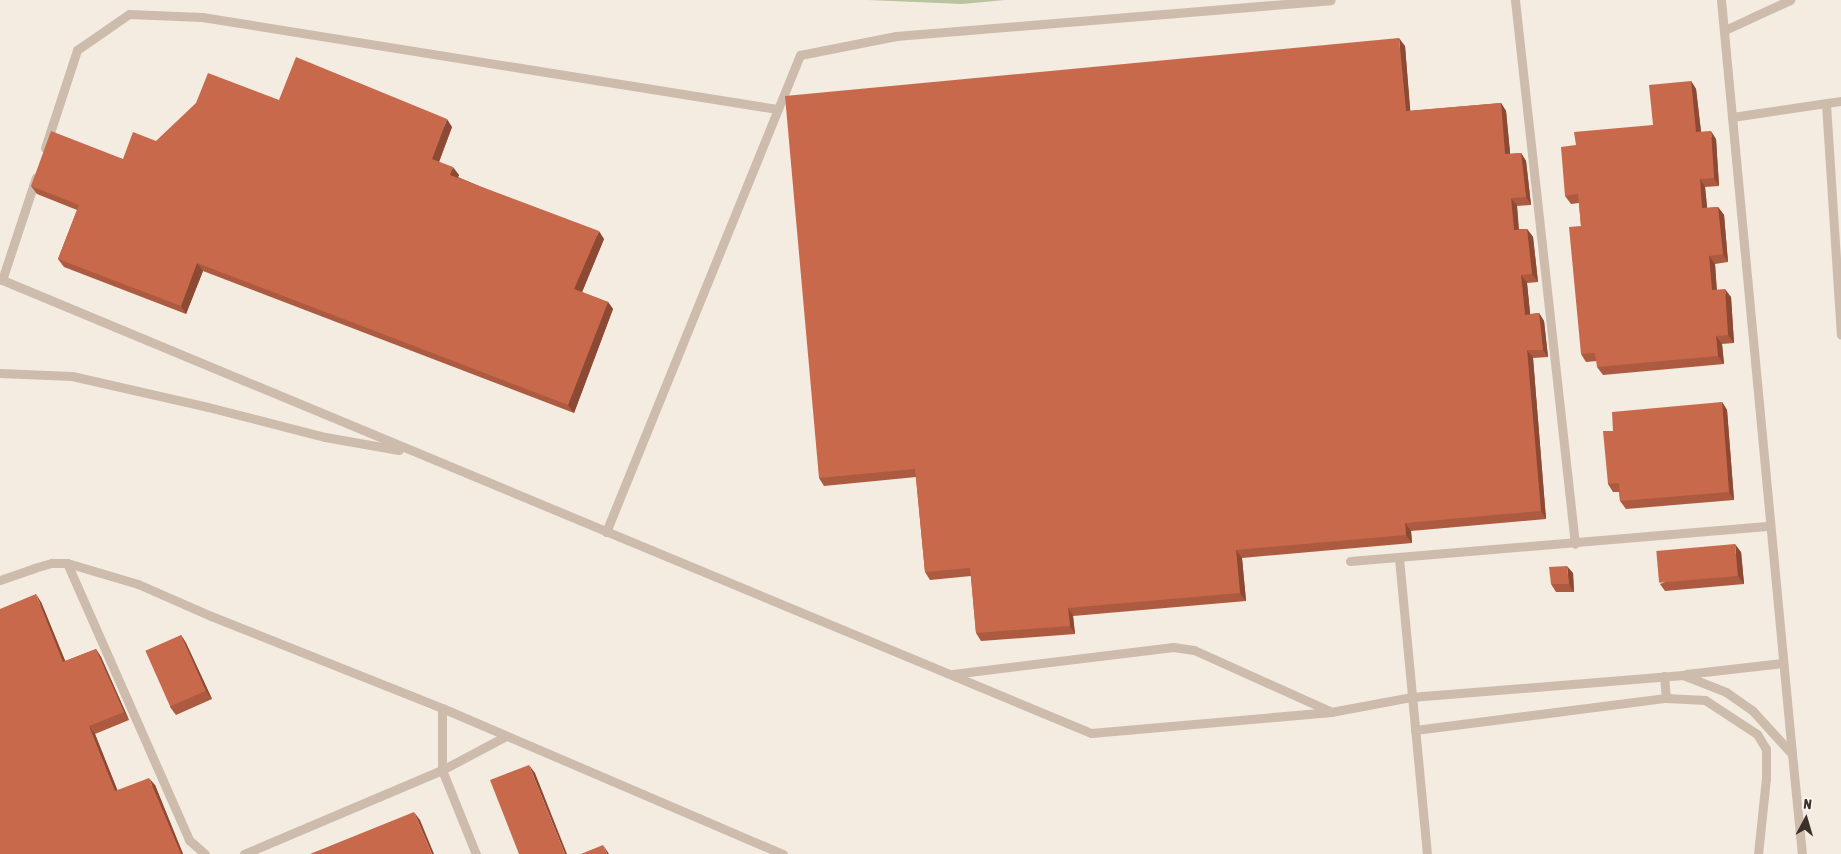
<!DOCTYPE html>
<html>
<head>
<meta charset="utf-8">
<style>
	body { margin:0 }
	#map { position:relative; width:1841px; height:854px; overflow:hidden; background:#f4ebe1; font-family:"Asap Condensed",sans-serif }
	div>[style] { position:absolute }
	.green>* { inset:0; background:#b8c4a0 }
	.service>* { height:9px; margin:-4.5px; padding:0 4.5px; transform-origin:4.5px; border-radius:4.5px; background:#cdbbac }
	.wall>* { inset:0; background:#ac5a40 }
	.shaded-wall>* { inset:0; background:#8c4a34 }
	.building>* { inset:0; background:#c8694b; transform-origin:0 0 }
	span { translate:-50% -50%; white-space:nowrap; text-align:center; line-height:1.15; -webkit-text-stroke:4px #fbf5ee; paint-order:stroke }
	.north { position:absolute; left:1781px; top:794px; width:50px; height:50px; -webkit-text-stroke:4px #fbf5ee; paint-order:stroke; rotate:6deg; font-size:14px; font-weight:700; line-height:20px; text-align:center; color:#3b302b }
	.north::after { content:''; display:block; margin:auto; width:18px; height:22px; background:#3b302b; clip-path:polygon(50% 0,100% 100%,50% 72%,0 100%) }
</style>
</head>
<body>
<div id="map">
	<div class="green">
		<div style="clip-path:polygon(868px 0,1005px 0,962px 4px)"></div>
	</div>
	<div class="service">
		<div style="left:1515px;top:0;width:547px;rotate:83.71deg"></div>
		<div style="left:1721px;top:0;width:757px;rotate:84.62deg"></div>
		<div style="left:1725px;top:30px;width:72px;rotate:-24.8deg"></div>
		<div style="left:1826px;top:104px;width:231px;rotate:86.3deg"></div>
		<div style="left:1732px;top:117px;width:110px;rotate:-8.4deg"></div>
		<div style="left:45px;top:148px;width:103px;rotate:-71.9deg"></div>
		<div style="left:77px;top:50px;width:63px;rotate:-34.7deg"></div>
		<div style="left:129px;top:14px;width:73px;rotate:2.4deg"></div>
		<div style="left:202px;top:17px;width:582px;rotate:9.09deg"></div>
		<div style="left:0;top:279px;width:1182px;rotate:22.59deg"></div>
		<div style="left:1091px;top:733px;width:241px;rotate:-5deg"></div>
		<div style="left:1331px;top:712px;width:81px;rotate:-10.6deg"></div>
		<div style="left:1411px;top:697px;width:273px;rotate:-4.6deg"></div>
		<div style="left:1683px;top:675px;width:46px;rotate:21.6deg"></div>
		<div style="left:1726px;top:692px;width:32px;rotate:35deg"></div>
		<div style="left:1752px;top:710px;width:59px;rotate:47.7deg"></div>
		<div style="left:1792px;top:754px;width:100px;rotate:84.3deg"></div>
		<div style="left:2px;top:280px;width:108px;rotate:-71.7deg"></div>
		<div style="left:0;top:373px;width:72px;rotate:2.4deg"></div>
		<div style="left:72px;top:376px;width:139px;rotate:12.8deg"></div>
		<div style="left:208px;top:407px;width:121px;rotate:14.4deg"></div>
		<div style="left:325px;top:437px;width:75px;rotate:10deg"></div>
		<div style="left:606px;top:532px;width:515px;rotate:-67.87deg"></div>
		<div style="left:800px;top:55px;width:98px;rotate:-11.2deg"></div>
		<div style="left:896px;top:36px;width:436px;rotate:-4.7deg"></div>
		<div style="left:1399px;top:558px;width:297px;rotate:84.6deg"></div>
		<div style="left:1350px;top:561px;width:421px;rotate:-4.8deg"></div>
		<div style="left:67px;top:563px;width:303px;rotate:66.2deg"></div>
		<div style="left:189px;top:840px;width:21px;rotate:41deg"></div>
		<div style="left:0;top:580px;width:36px;rotate:-19deg"></div>
		<div style="left:34px;top:568px;width:19px;rotate:-16deg"></div>
		<div style="left:52px;top:563px;width:15px"></div>
		<div style="left:67px;top:563px;width:74px;rotate:16.5deg"></div>
		<div style="left:138px;top:584px;width:80px;rotate:23.7deg"></div>
		<div style="left:211px;top:616px;width:249px;rotate:21.7deg"></div>
		<div style="left:442px;top:708px;width:371px;rotate:23.2deg"></div>
		<div style="left:953px;top:674px;width:222px;rotate:-7deg"></div>
		<div style="left:1173px;top:647px;width:21px;rotate:8deg"></div>
		<div style="left:1194px;top:650px;width:149px;rotate:24.2deg"></div>
		<div style="left:1686px;top:674px;width:97px;rotate:-6.5deg"></div>
		<div style="left:1664px;top:676px;width:22px;rotate:85deg"></div>
		<div style="left:442px;top:708px;width:62px;rotate:90deg"></div>
		<div style="left:442px;top:770px;width:91px;rotate:68deg"></div>
		<div style="left:1415px;top:730px;width:253px;rotate:-7.3deg"></div>
		<div style="left:1666px;top:698px;width:39px;rotate:3deg"></div>
		<div style="left:1705px;top:700px;width:62px;rotate:33.2deg"></div>
		<div style="left:1757px;top:734px;width:17px;rotate:59deg"></div>
		<div style="left:1766px;top:749px;width:29px;rotate:90deg"></div>
		<div style="left:1766px;top:778px;width:76px;rotate:96deg"></div>
		<div style="left:244px;top:854px;width:215px;rotate:-23deg"></div>
		<div style="left:442px;top:770px;width:72px;rotate:-28deg"></div>
	</div>
	<div class="wall">
		<div style="clip-path:polygon(1405px 46px,1410px 111px,1501px 103px,1506px 111px,1510px 154px,1521px 153px,1526px 161px,1531px 205px,1517px 206px,1519px 229px,1527px 229px,1533px 237px,1538px 282px,1527px 283px,1530px 314px,1539px 313px,1544px 321px,1548px 357px,1533px 358px,1546px 519px,1411px 531px,1412px 543px,1242px 558px,1246px 601px,1073px 616px,1075px 634px,981px 641px,976px 633px,971px 576px,930px 580px,925px 572px,916px 477px,824px 486px,819px 478px)"></div>
		<div style="clip-path:polygon(1691px 81px,1696px 89px,1701px 132px,1716px 139px,1719px 186px,1705px 187px,1707px 208px,1718px 207px,1724px 215px,1728px 262px,1715px 264px,1717px 290px,1731px 297px,1734px 343px,1722px 344px,1724px 364px,1603px 375px,1597px 367px,1597px 361px,1586px 362px,1581px 354px,1581px 226px,1579px 203px,1571px 204px,1565px 196px,1576px 145px,1653px 125px)"></div>
		<div style="clip-path:polygon(279px 100px,452px 127px,439px 162px,459px 175px,458px 177px,604px 239px,582px 292px,608px 302px,613px 309px,574px 413px,203px 271px,186px 314px,64px 267px,58px 259px,77px 210px,37px 194px,31px 186px,123px 159px,156px 141px)"></div>
		<div style="clip-path:polygon(1722px 402px,1727px 410px,1734px 500px,1626px 509px,1620px 501px,1619px 492px,1613px 492px,1608px 484px,1613px 431px)"></div>
		<div style="clip-path:polygon(1741px 552px,1744px 584px,1665px 591px,1660px 584px)"></div>
		<div style="clip-path:polygon(1573px 573px,1574px 592px,1556px 592px,1551px 584px)"></div>
		<div style="clip-path:polygon(41px 602px,65px 661px,96px 649px,101px 657px,129px 720px,95px 734px,117px 790px,155px 785px,183px 854px,0 854px)"></div>
		<div style="clip-path:polygon(181px 635px,186px 643px,212px 699px,176px 715px,170px 707px)"></div>
	</div>
	<div class="shaded-wall">
		<div style="clip-path:polygon(1399px 38px,1405px 46px,1411px 119px,1406px 111px)"></div>
		<div style="clip-path:polygon(1691px 81px,1696px 89px,1702px 140px,1696px 132px)"></div>
		<div style="clip-path:polygon(1501px 103px,1506px 111px,1511px 162px,1505px 154px)"></div>
		<div style="clip-path:polygon(447px 119px,452px 127px,437px 167px,432px 159px)"></div>
		<div style="clip-path:polygon(1711px 131px,1716px 139px,1719px 186px,1714px 178px)"></div>
		<div style="clip-path:polygon(1521px 153px,1526px 161px,1531px 205px,1526px 197px)"></div>
		<div style="clip-path:polygon(453px 167px,459px 175px,456px 182px,450px 175px)"></div>
		<div style="clip-path:polygon(1700px 179px,1705px 187px,1708px 216px,1702px 208px)"></div>
		<div style="clip-path:polygon(1511px 198px,1517px 206px,1519px 238px,1514px 230px)"></div>
		<div style="clip-path:polygon(1718px 207px,1724px 215px,1728px 262px,1723px 254px)"></div>
		<div style="clip-path:polygon(1527px 229px,1533px 237px,1538px 282px,1532px 274px)"></div>
		<div style="clip-path:polygon(599px 231px,604px 239px,580px 297px,574px 289px)"></div>
		<div style="clip-path:polygon(1709px 256px,1715px 264px,1717px 298px,1712px 290px)"></div>
		<div style="clip-path:polygon(197px 263px,203px 271px,186px 314px,181px 306px)"></div>
		<div style="clip-path:polygon(1521px 275px,1527px 283px,1531px 322px,1525px 315px)"></div>
		<div style="clip-path:polygon(1725px 289px,1731px 297px,1734px 343px,1728px 335px)"></div>
		<div style="clip-path:polygon(608px 302px,613px 309px,574px 413px,568px 405px)"></div>
		<div style="clip-path:polygon(1539px 313px,1544px 321px,1548px 357px,1543px 350px)"></div>
		<div style="clip-path:polygon(1716px 336px,1722px 344px,1724px 364px,1718px 356px)"></div>
		<div style="clip-path:polygon(1527px 350px,1533px 358px,1546px 519px,1541px 511px)"></div>
		<div style="clip-path:polygon(1722px 402px,1727px 410px,1734px 500px,1729px 492px)"></div>
		<div style="clip-path:polygon(1405px 523px,1411px 531px,1412px 543px,1406px 535px)"></div>
		<div style="clip-path:polygon(1735px 544px,1741px 552px,1744px 584px,1738px 576px)"></div>
		<div style="clip-path:polygon(1236px 550px,1242px 558px,1246px 601px,1240px 593px)"></div>
		<div style="clip-path:polygon(1567px 566px,1573px 573px,1574px 592px,1569px 584px)"></div>
		<div style="clip-path:polygon(36px 594px,41px 602px,69px 670px,63px 662px)"></div>
		<div style="clip-path:polygon(1068px 608px,1073px 616px,1075px 634px,1070px 626px)"></div>
		<div style="clip-path:polygon(181px 635px,186px 643px,212px 699px,206px 691px)"></div>
		<div style="clip-path:polygon(96px 649px,101px 657px,129px 720px,124px 712px)"></div>
		<div style="clip-path:polygon(89px 726px,95px 734px,121px 799px,115px 791px)"></div>
		<div style="clip-path:polygon(529px 765px,535px 773px,567px 854px,565px 854px)"></div>
		<div style="clip-path:polygon(149px 778px,155px 785px,183px 854px,181px 854px)"></div>
		<div style="clip-path:polygon(414px 812px,420px 820px,434px 854px,432px 854px)"></div>
		<div style="clip-path:polygon(603px 845px,609px 854px,607px 854px)"></div>
	</div>
	<div class="building">
		<div style="clip-path:polygon(1399px 38px,1406px 111px,1501px 103px,1505px 154px,1521px 153px,1526px 197px,1511px 198px,1514px 230px,1527px 229px,1532px 274px,1521px 275px,1525px 315px,1539px 313px,1543px 350px,1527px 350px,1541px 511px,1405px 523px,1406px 535px,1236px 550px,1240px 593px,1068px 608px,1070px 626px,976px 633px,970px 568px,925px 572px,915px 469px,819px 478px,785px 96px)"></div>
		<div style="clip-path:polygon(296px 57px,447px 119px,432px 159px,453px 167px,450px 175px,599px 231px,574px 289px,608px 302px,568px 405px,197px 263px,181px 306px,58px 259px,79px 205px,31px 186px,51px 131px,123px 159px,133px 132px,156px 141px,196px 103px,208px 73px,279px 100px)"></div>
		<div style="clip-path:polygon(1691px 81px,1696px 132px,1711px 131px,1714px 178px,1700px 179px,1702px 208px,1718px 207px,1723px 254px,1709px 256px,1712px 290px,1725px 289px,1728px 335px,1716px 336px,1718px 356px,1597px 367px,1595px 353px,1581px 354px,1569px 227px,1581px 226px,1578px 194px,1565px 196px,1561px 147px,1576px 145px,1574px 132px,1653px 125px,1649px 85px)"></div>
		<div style="clip-path:polygon(1722px 402px,1729px 492px,1620px 501px,1619px 483px,1608px 484px,1603px 431px,1613px 431px,1612px 412px)"></div>
		<div style="left:1735px;top:544px;width:32px;height:79px;rotate:85deg"></div>
		<div style="clip-path:polygon(1567px 566px,1569px 584px,1551px 584px,1549px 567px)"></div>
		<div style="clip-path:polygon(36px 594px,63px 662px,96px 649px,124px 712px,89px 726px,115px 791px,149px 778px,181px 854px,0 854px,0 609px)"></div>
		<div style="left:181px;top:635px;width:61px;height:39px;rotate:66deg"></div>
		<div style="clip-path:polygon(529px 765px,565px 854px,519px 854px,490px 780px)"></div>
		<div style="clip-path:polygon(414px 812px,432px 854px,310px 854px)"></div>
		<div style="clip-path:polygon(603px 845px,607px 854px,581px 854px)"></div>
	</div>
	<div class="north">N</div>
</div>
</body>
</html>
